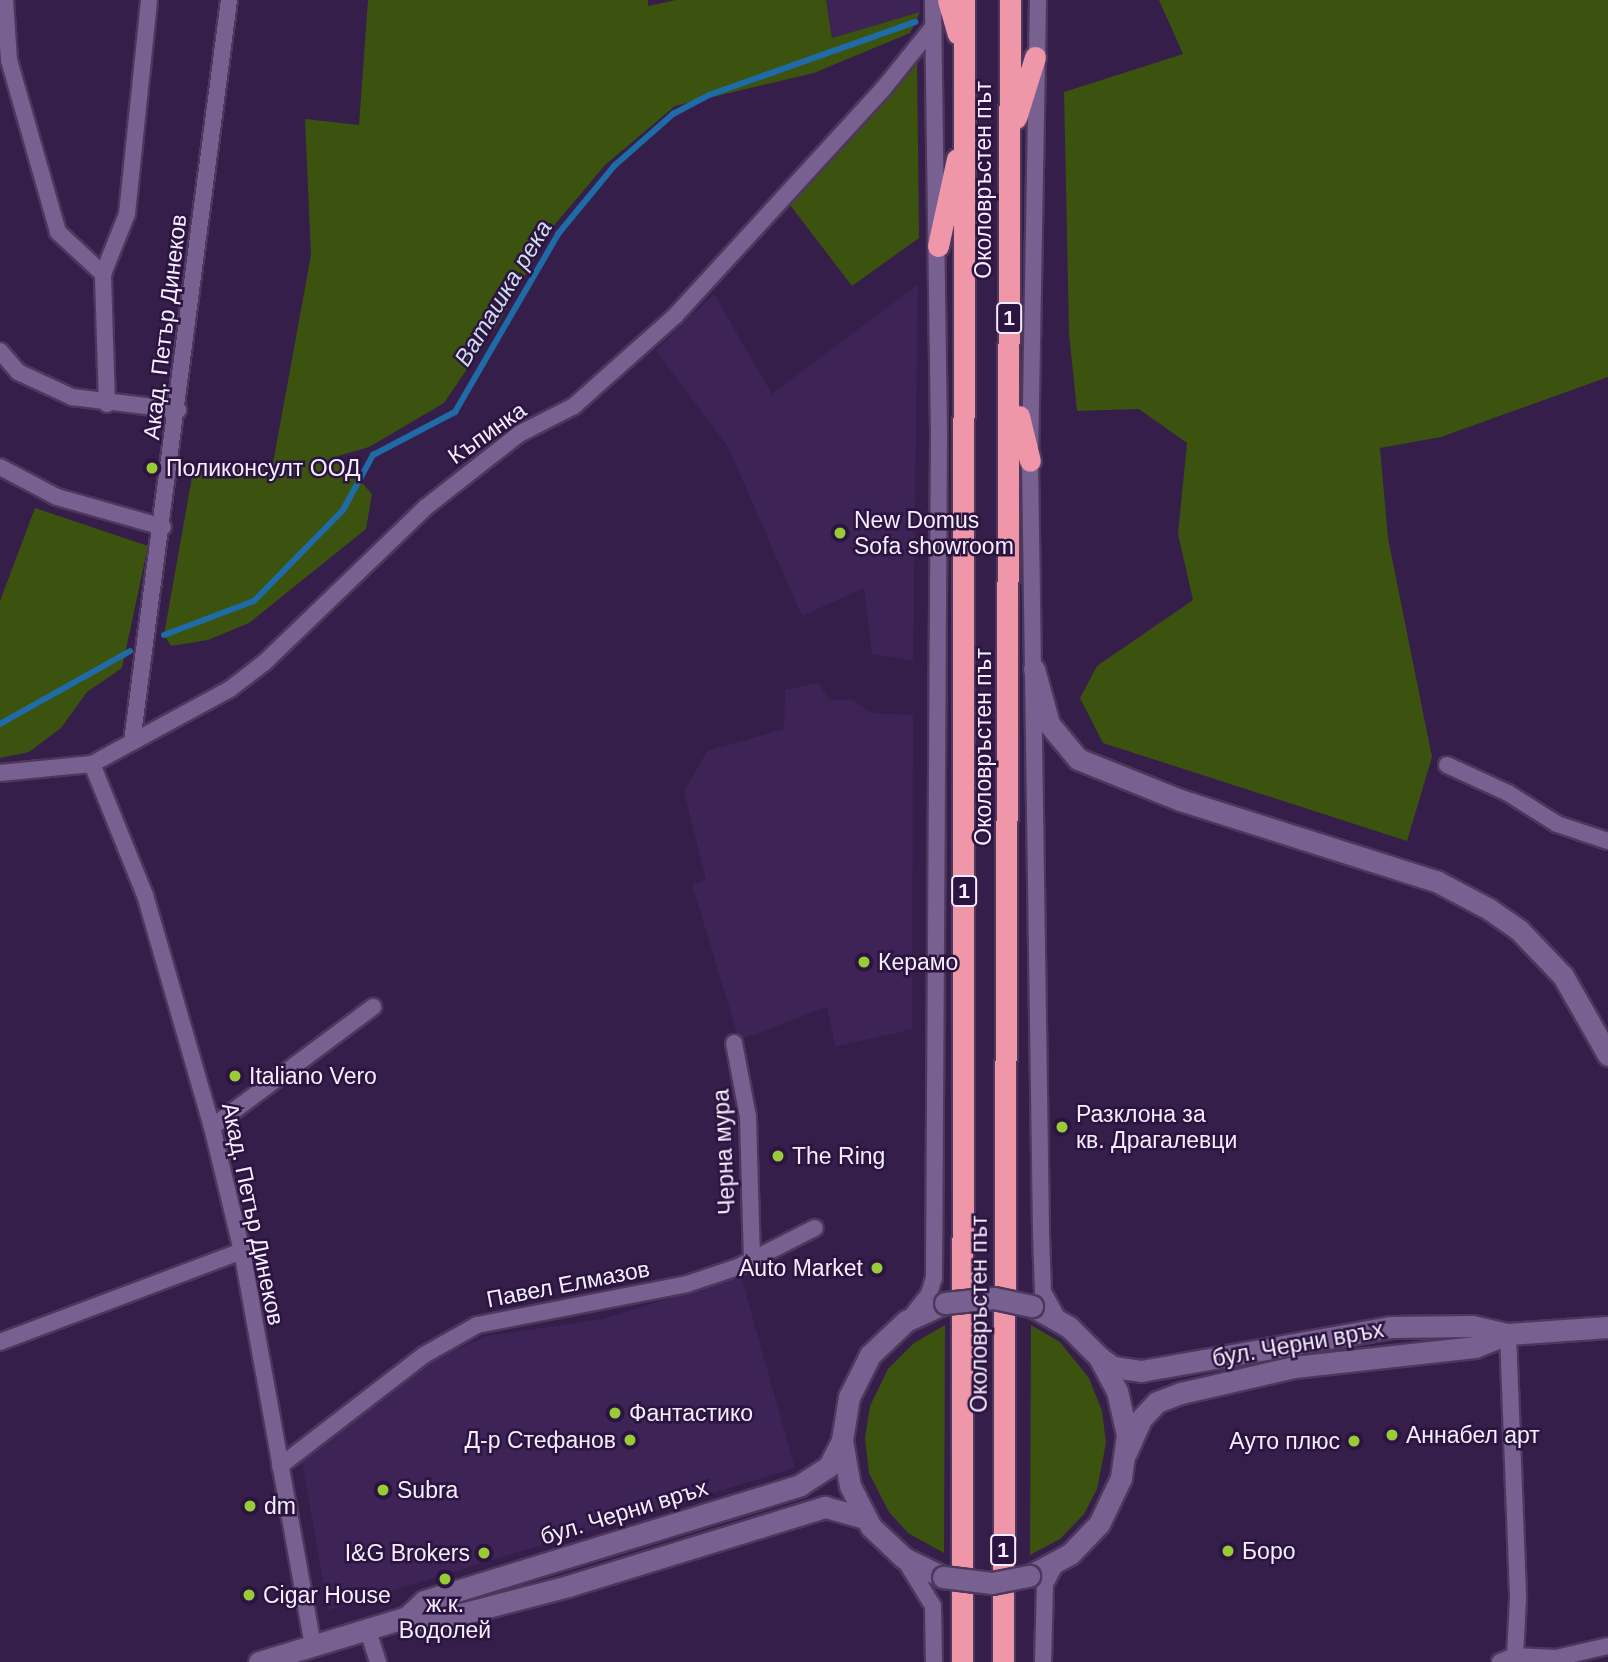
<!DOCTYPE html>
<html>
<head>
<meta charset="utf-8">
<style>
	body { margin:0 }
	#map { position:relative; width:1608px; height:1662px; overflow:hidden; background:#351e49; font-family:Arial,sans-serif }
	div>[style] { position:absolute }
	.built>* { inset:0; background:#3e2356 }
	.green>* { inset:0; background:#3c520f }
	.stream>* { height:6px; margin:-3px; padding:0 3px; transform-origin:3px; border-radius:3px; background:#1e6ba7 }
	.roads { filter:drop-shadow(2px 0 #4d385c) drop-shadow(-2px 0 #4d385c) drop-shadow(0 2px #4d385c) drop-shadow(0 -2px #4d385c) }
	.street>* { height:16px; margin:-8px; padding:0 8px; transform-origin:8px; border-radius:8px; background:#786091 }
	.secondary>* { height:21px; margin:-10.5px; padding:0 10.5px; transform-origin:10.5px; border-radius:10.5px; background:#786091 }
	.highway>* { height:21px; margin:-10.5px; padding:0 10.5px; transform-origin:10.5px; border-radius:10.5px; background:#ef97a8 }
	.bridges { filter:drop-shadow(2px 0 #4d385c) drop-shadow(-2px 0 #4d385c) drop-shadow(0 2px #4d385c) drop-shadow(0 -2px #4d385c) }
	.secondary-bridge>* { height:21px; margin:-10.5px; padding:0 10.5px; transform-origin:10.5px; border-radius:10.5px; background:#786091 }
	.dots>* { width:19px; height:19px; translate:-50% -50%; box-sizing:border-box; border:4px solid #2b143f; border-radius:50% }
	span { translate:-50% -50%; white-space:nowrap; text-align:center; line-height:1.15; -webkit-text-stroke:5px #2b143f; paint-order:stroke }
	.shield-label span { padding:2px 5px; background:#2b143f; border:2px solid; border-radius:5px; -webkit-text-stroke-width:0 }
	.shield-label { font-size:21px; color:#f5edfe; font-weight:700 }
	.street-label { font-size:23px; color:#f5edfe }
	.poi-label { font-size:23px; color:#f5edfe }
	.left { translate:0 -50%; text-align:left }
	.right { translate:-100% -50%; text-align:right }
	.water-label { font-size:24px; color:#cbdded; font-style:italic }
</style>
</head>
<body>
<div id="map">
	<div class="built">
		<div style="clip-path:polygon(826px 0,920px 0,920px 12px,832px 38px)"></div>
		<div style="clip-path:polygon(918px 284px,913px 661px,872px 654px,864px 588px,802px 616px,729px 449px,656px 350px,714px 294px,772px 394px)"></div>
		<div style="clip-path:polygon(818px 683px,830px 700px,852px 700px,871px 713px,913px 715px,912px 1029px,835px 1047px,827px 1007px,739px 1040px,692px 884px,706px 880px,684px 792px,707px 751px,784px 729px,785px 690px)"></div>
		<div style="clip-path:polygon(741px 1276px,795px 1468px,328px 1610px,302px 1462px,425px 1364px,487px 1336px,603px 1319px)"></div>
	</div>
	<div class="green">
		<div style="clip-path:polygon(368px 0,648px 0,648px 6px,676px 0,826px 0,832px 38px,920px 12px,910px 33px,814px 73px,675px 106px,605px 165px,551px 229px,499px 322px,444px 403px,369px 447px,338px 456px,372px 494px,366px 529px,249px 623px,208px 640px,171px 646px,164px 635px,193px 471px,273px 463px,311px 255px,305px 119px,359px 125px)"></div>
		<div style="clip-path:polygon(1159px 0,1608px 0,1608px 377px,1441px 437px,1380px 448px,1388px 538px,1432px 757px,1407px 841px,1103px 743px,1080px 698px,1097px 666px,1193px 600px,1178px 534px,1187px 443px,1139px 409px,1077px 411px,1069px 333px,1064px 92px,1183px 54px)"></div>
		<div style="clip-path:polygon(917px 59px,919px 238px,852px 286px,790px 205px)"></div>
		<div style="clip-path:polygon(35px 508px,148px 546px,122px 668px,87px 692px,61px 728px,29px 752px,0 758px,0 601px)"></div>
		<div style="clip-path:polygon(945px 1325px,944px 1553px,908px 1533px,889px 1512px,869px 1473px,865px 1438px,870px 1406px,888px 1369px,914px 1343px)"></div>
		<div style="clip-path:polygon(1031px 1325px,1060px 1342px,1089px 1378px,1102px 1411px,1106px 1443px,1097px 1489px,1084px 1514px,1060px 1539px,1030px 1555px)"></div>
	</div>
	<div class="stream">
		<div style="left:164px;top:635px;width:96px;rotate:-20.7deg"></div>
		<div style="left:254px;top:601px;width:127px;rotate:-45.6deg"></div>
		<div style="left:343px;top:510px;width:63px;rotate:-61.4deg"></div>
		<div style="left:373px;top:455px;width:93px;rotate:-27.7deg"></div>
		<div style="left:455px;top:412px;width:206px;rotate:-59.9deg"></div>
		<div style="left:558px;top:234px;width:88px;rotate:-50.5deg"></div>
		<div style="left:614px;top:166px;width:79px;rotate:-41.4deg"></div>
		<div style="left:673px;top:114px;width:41px;rotate:-27.8deg"></div>
		<div style="left:709px;top:95px;width:219px;rotate:-19.5deg"></div>
		<div style="left:0;top:724px;width:149px;rotate:-29.3deg"></div>
	</div>
	<div class="roads">
		<div class="street">
			<div style="left:5px;top:0;width:60px;rotate:86.2deg"></div>
			<div style="left:9px;top:60px;width:179px;rotate:74.1deg"></div>
			<div style="left:58px;top:232px;width:62px;rotate:43deg"></div>
			<div style="left:1038px;top:0;width:461px;rotate:91deg"></div>
			<div style="left:1030px;top:461px;width:772px;rotate:89.18deg"></div>
			<div style="left:1041px;top:1233px;width:59px;rotate:88.1deg"></div>
			<div style="left:1043px;top:1292px;width:31px;rotate:61deg"></div>
			<div style="left:0;top:351px;width:28px;rotate:49deg"></div>
			<div style="left:18px;top:372px;width:60px;rotate:24.8deg"></div>
			<div style="left:72px;top:397px;width:107px;rotate:7deg"></div>
			<div style="left:107px;top:404px;width:130px;rotate:-91.8deg"></div>
			<div style="left:103px;top:274px;width:65px;rotate:-68.2deg"></div>
			<div style="left:127px;top:214px;width:215px;rotate:-84.1deg"></div>
			<div style="left:0;top:467px;width:64px;rotate:27.8deg"></div>
			<div style="left:57px;top:497px;width:110px;rotate:15.8deg"></div>
			<div style="left:132px;top:742px;width:748px;rotate:-82.55deg"></div>
			<div style="left:92px;top:764px;width:141px;rotate:68deg"></div>
			<div style="left:145px;top:895px;width:241px;rotate:73.9deg"></div>
			<div style="left:212px;top:1127px;width:128px;rotate:76.4deg"></div>
			<div style="left:242px;top:1251px;width:399px;rotate:79.8deg"></div>
			<div style="left:1447px;top:765px;width:67px;rotate:24.7deg"></div>
			<div style="left:1508px;top:793px;width:58px;rotate:32.3deg"></div>
			<div style="left:1557px;top:824px;width:54px;rotate:18.4deg"></div>
			<div style="left:0;top:773px;width:92px;rotate:-5.6deg"></div>
			<div style="left:92px;top:764px;width:157px;rotate:-28.5deg"></div>
			<div style="left:230px;top:689px;width:44px;rotate:-37.6deg"></div>
			<div style="left:265px;top:662px;width:223px;rotate:-43.9deg"></div>
			<div style="left:426px;top:507px;width:118px;rotate:-38.1deg"></div>
			<div style="left:519px;top:434px;width:62px;rotate:-27deg"></div>
			<div style="left:574px;top:406px;width:135px;rotate:-41.7deg"></div>
			<div style="left:675px;top:316px;width:308px;rotate:-47.5deg"></div>
			<div style="left:883px;top:89px;width:80px;rotate:-51.1deg"></div>
			<div style="left:734px;top:1043px;width:75px;rotate:79.3deg"></div>
			<div style="left:748px;top:1117px;width:142px;rotate:88.4deg"></div>
			<div style="left:212px;top:1127px;width:201px;rotate:-36.7deg"></div>
			<div style="left:911px;top:1317px;width:29px;rotate:-52deg"></div>
			<div style="left:929px;top:1294px;width:17px;rotate:-73deg"></div>
			<div style="left:934px;top:1278px;width:844px;rotate:-89.66deg"></div>
			<div style="left:939px;top:434px;width:434px;rotate:-90.8deg"></div>
			<div style="left:1508px;top:1334px;width:265px;rotate:87.8deg"></div>
			<div style="left:1518px;top:1599px;width:57px;rotate:93deg"></div>
			<div style="left:0;top:1342px;width:259px;rotate:-20.6deg"></div>
			<div style="left:280px;top:1466px;width:182px;rotate:-37.6deg"></div>
			<div style="left:424px;top:1355px;width:61px;rotate:-29.5deg"></div>
			<div style="left:477px;top:1325px;width:214px;rotate:-11deg"></div>
			<div style="left:687px;top:1284px;width:54px;rotate:-18.4deg"></div>
			<div style="left:738px;top:1267px;width:86px;rotate:-26.9deg"></div>
			<div style="left:905px;top:1560px;width:54px;rotate:58.7deg"></div>
			<div style="left:933px;top:1606px;width:56px;rotate:89deg"></div>
			<div style="left:367px;top:1628px;width:36px;rotate:72deg"></div>
			<div style="left:1043px;top:1662px;width:78px;rotate:-88.5deg"></div>
			<div style="left:1045px;top:1584px;width:24px;rotate:-62deg"></div>
			<div style="left:1500px;top:1662px;width:16px;rotate:-22deg"></div>
			<div style="left:1515px;top:1656px;width:41px;rotate:2.8deg"></div>
			<div style="left:1556px;top:1658px;width:53px;rotate:-13deg"></div>
		</div>
		<div class="secondary">
			<div style="left:1034px;top:669px;width:57px;rotate:74.7deg"></div>
			<div style="left:1049px;top:724px;width:45px;rotate:50.4deg"></div>
			<div style="left:1078px;top:759px;width:110px;rotate:21.9deg"></div>
			<div style="left:1180px;top:800px;width:269px;rotate:17.6deg"></div>
			<div style="left:1436px;top:881px;width:60px;rotate:27.8deg"></div>
			<div style="left:1489px;top:909px;width:37px;rotate:35deg"></div>
			<div style="left:1519px;top:930px;width:64px;rotate:46.3deg"></div>
			<div style="left:1563px;top:976px;width:91px;rotate:60.3deg"></div>
			<div style="left:1099px;top:1357px;width:17px;rotate:36deg"></div>
			<div style="left:1113px;top:1367px;width:28px;rotate:8deg"></div>
			<div style="left:1141px;top:1371px;width:253px;rotate:-10deg"></div>
			<div style="left:1390px;top:1327px;width:82px;rotate:-0.7deg"></div>
			<div style="left:1472px;top:1326px;width:37px;rotate:13deg"></div>
			<div style="left:1508px;top:1334px;width:100px;rotate:-4deg"></div>
			<div style="left:1126px;top:1453px;width:37px;rotate:-66deg"></div>
			<div style="left:1141px;top:1419px;width:23px;rotate:-47deg"></div>
			<div style="left:1157px;top:1402px;width:26px;rotate:-21deg"></div>
			<div style="left:1181px;top:1393px;width:116px;rotate:-13deg"></div>
			<div style="left:1294px;top:1367px;width:182px;rotate:-6.3deg"></div>
			<div style="left:1475px;top:1347px;width:35px;rotate:-22deg"></div>
			<div style="left:1029px;top:1576px;width:47px;rotate:-28.2deg"></div>
			<div style="left:1070px;top:1554px;width:42px;rotate:-46deg"></div>
			<div style="left:1099px;top:1524px;width:51px;rotate:-64.4deg"></div>
			<div style="left:1121px;top:1478px;width:43px;rotate:-82.1deg"></div>
			<div style="left:1127px;top:1435px;width:45px;rotate:-102.8deg"></div>
			<div style="left:1117px;top:1391px;width:38px;rotate:-118deg"></div>
			<div style="left:1099px;top:1357px;width:42px;rotate:-135deg"></div>
			<div style="left:1069px;top:1327px;width:43px;rotate:-150.4deg"></div>
			<div style="left:943px;top:1577px;width:43px;rotate:-154deg"></div>
			<div style="left:904px;top:1558px;width:45px;rotate:-136.8deg"></div>
			<div style="left:871px;top:1527px;width:46px;rotate:-117.1deg"></div>
			<div style="left:850px;top:1486px;width:47px;rotate:-99.9deg"></div>
			<div style="left:842px;top:1440px;width:44px;rotate:-80.8deg"></div>
			<div style="left:849px;top:1397px;width:47px;rotate:-63.4deg"></div>
			<div style="left:870px;top:1355px;width:50px;rotate:-43.4deg"></div>
			<div style="left:906px;top:1321px;width:43px;rotate:-24.8deg"></div>
			<div style="left:407px;top:1617px;width:23px;rotate:-43deg"></div>
			<div style="left:424px;top:1601px;width:393px;rotate:-17.1deg"></div>
			<div style="left:800px;top:1485px;width:35px;rotate:-33deg"></div>
			<div style="left:829px;top:1466px;width:29px;rotate:-63deg"></div>
			<div style="left:259px;top:1662px;width:155px;rotate:-16.9deg"></div>
			<div style="left:407px;top:1617px;width:24px;rotate:12deg"></div>
			<div style="left:430px;top:1622px;width:143px;rotate:-14.6deg"></div>
			<div style="left:568px;top:1586px;width:269px;rotate:-17.1deg"></div>
			<div style="left:825px;top:1507px;width:41px;rotate:15.4deg"></div>
		</div>
		<div class="highway">
			<div style="left:948px;top:0;width:35px;rotate:74deg"></div>
			<div style="left:1016px;top:118px;width:64px;rotate:-72.7deg"></div>
			<div style="left:938px;top:246px;width:89px;rotate:-77.7deg"></div>
			<div style="left:1019px;top:416px;width:46px;rotate:76.3deg"></div>
			<div style="left:962px;top:1662px;width:1662px;rotate:-89.93deg"></div>
			<div style="left:1003px;top:1662px;width:1662px;rotate:-89.76deg"></div>
		</div>
	</div>
	<div class="bridges">
		<div class="secondary-bridge">
			<div style="left:945px;top:1303px;width:49px;rotate:-5.8deg"></div>
			<div style="left:994px;top:1298px;width:39px;rotate:12deg"></div>
			<div style="left:943px;top:1577px;width:49px;rotate:7deg"></div>
			<div style="left:992px;top:1583px;width:38px;rotate:-11deg"></div>
		</div>
	</div>
	<div class="dots">
		<div style="left:152px;top:468px;background:#99cb36"></div>
		<div style="left:840px;top:533px;background:#99cb36"></div>
		<div style="left:864px;top:962px;background:#99cb36"></div>
		<div style="left:235px;top:1076px;background:#99cb36"></div>
		<div style="left:1062px;top:1127px;background:#99cb36"></div>
		<div style="left:778px;top:1156px;background:#99cb36"></div>
		<div style="left:877px;top:1268px;background:#99cb36"></div>
		<div style="left:615px;top:1413px;background:#99cb36"></div>
		<div style="left:1392px;top:1435px;background:#99cb36"></div>
		<div style="left:630px;top:1440px;background:#99cb36"></div>
		<div style="left:1354px;top:1441px;background:#99cb36"></div>
		<div style="left:383px;top:1490px;background:#99cb36"></div>
		<div style="left:250px;top:1506px;background:#99cb36"></div>
		<div style="left:1228px;top:1551px;background:#99cb36"></div>
		<div style="left:484px;top:1553px;background:#99cb36"></div>
		<div style="left:445px;top:1579px;background:#99cb36"></div>
		<div style="left:249px;top:1595px;background:#99cb36"></div>
	</div>
	<div class="shield-label">
		<span style="left:1009px;top:318px">1</span>
		<span style="left:964px;top:891px">1</span>
		<span style="left:1003px;top:1550px">1</span>
	</div>
	<div class="street-label">
		<span style="left:983px;top:180px;rotate:-90deg">Околовръстен път</span>
		<span style="left:165px;top:327px;rotate:-83deg">Акад. Петър Динеков</span>
		<span style="left:487px;top:433px;rotate:-35deg">Къпинка</span>
		<span style="left:983px;top:747px;rotate:-90deg">Околовръстен път</span>
		<span style="left:724px;top:1152px;rotate:-93deg">Черна мура</span>
		<span style="left:253px;top:1214px;rotate:78deg">Акад. Петър Динеков</span>
		<span style="left:568px;top:1284px;rotate:-11deg">Павел Елмазов</span>
		<span style="left:979px;top:1314px;rotate:-90deg">Околовръстен път</span>
		<span style="left:1298px;top:1344px;rotate:-10deg">бул. Черни връх</span>
		<span style="left:624px;top:1512px;rotate:-17deg">бул. Черни връх</span>
	</div>
	<div class="poi-label">
		<span class="left" style="left:166px;top:468px">Поликонсулт ООД</span>
		<span class="left" style="left:854px;top:533px">New Domus<br>Sofa showroom</span>
		<span class="left" style="left:878px;top:962px">Керамо</span>
		<span class="left" style="left:249px;top:1076px">Italiano Vero</span>
		<span class="left" style="left:1076px;top:1127px">Разклона за<br>кв. Драгалевци</span>
		<span class="left" style="left:792px;top:1156px">The Ring</span>
		<span class="right" style="left:863px;top:1268px">Auto Market</span>
		<span class="left" style="left:629px;top:1413px">Фантастико</span>
		<span class="left" style="left:1406px;top:1435px">Аннабел арт</span>
		<span class="right" style="left:616px;top:1440px">Д-р Стефанов</span>
		<span class="right" style="left:1340px;top:1441px">Ауто плюс</span>
		<span class="left" style="left:397px;top:1490px">Subra</span>
		<span class="left" style="left:264px;top:1506px">dm</span>
		<span class="left" style="left:1242px;top:1551px">Боро</span>
		<span class="right" style="left:470px;top:1553px">I&amp;G Brokers</span>
		<span class="left" style="left:263px;top:1595px">Cigar House</span>
		<span style="left:445px;top:1617px">ж.к.<br>Водолей</span>
	</div>
	<div class="water-label">
		<span style="left:503px;top:293px;rotate:-59deg">Ваташка река</span>
	</div>
</div>
</body>
</html>
